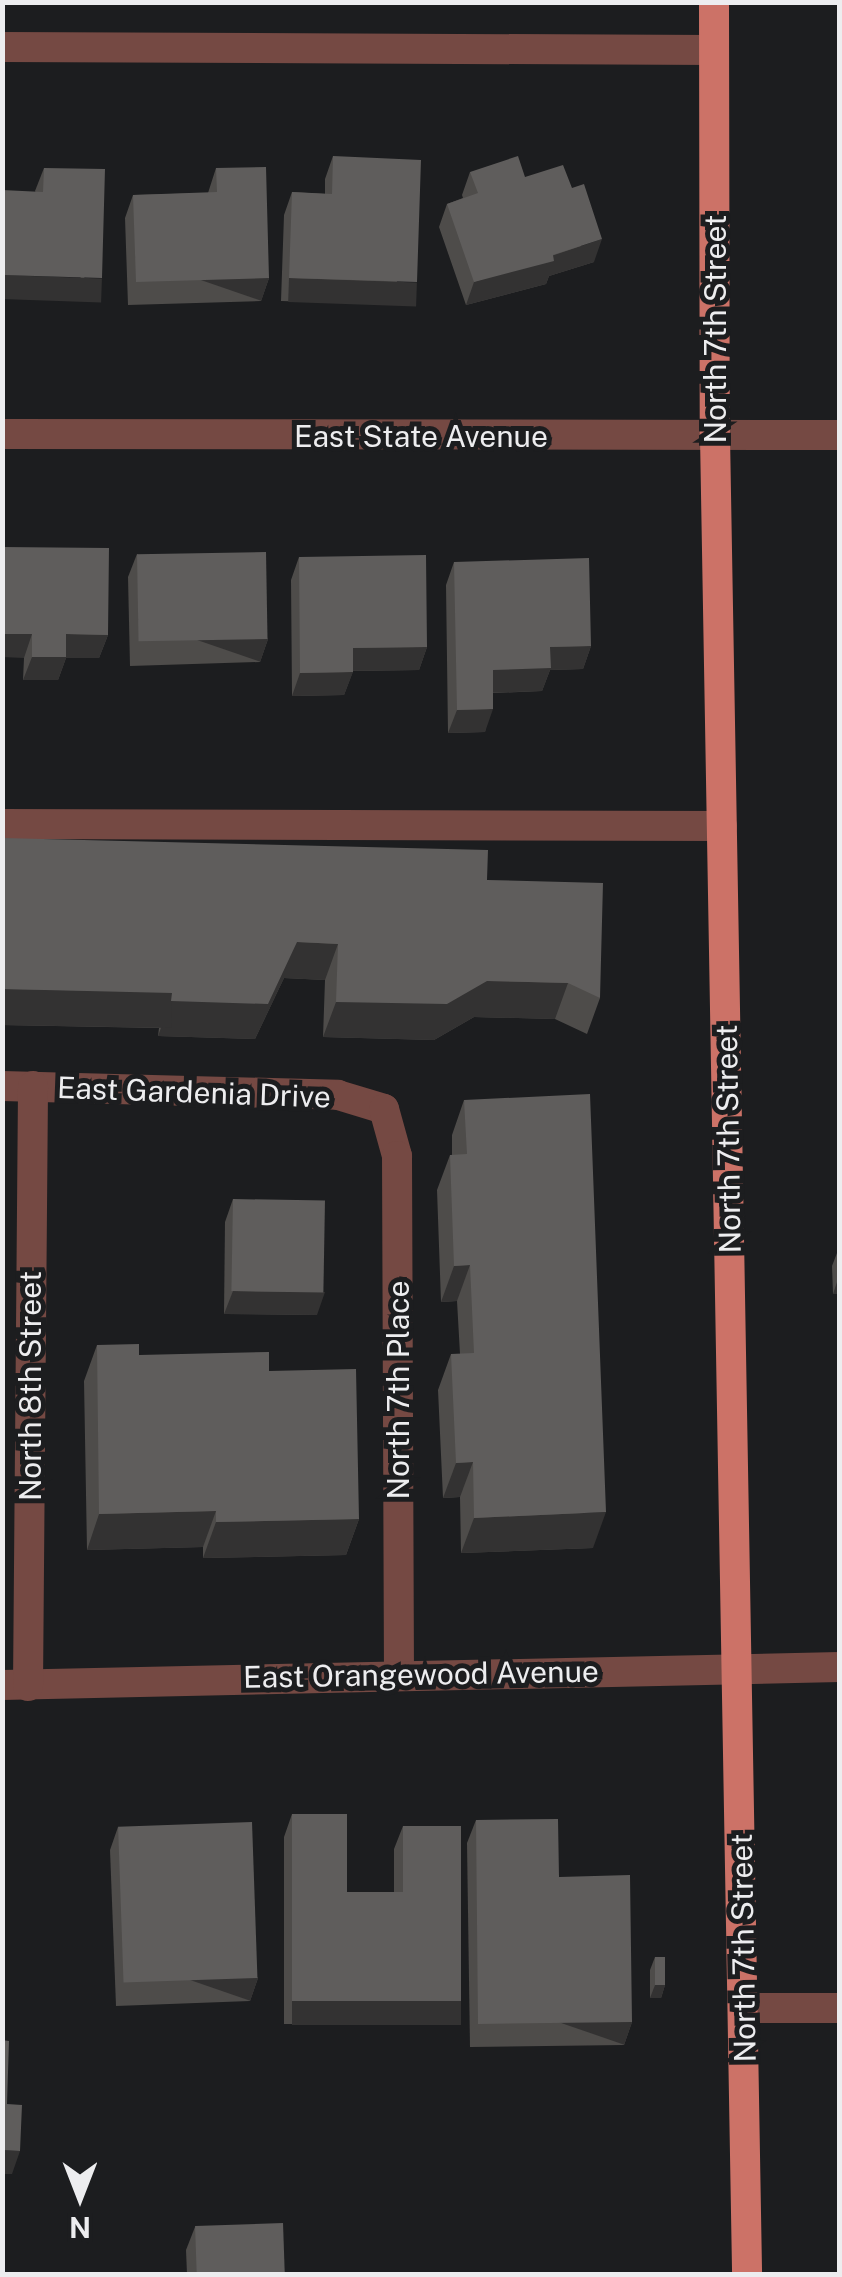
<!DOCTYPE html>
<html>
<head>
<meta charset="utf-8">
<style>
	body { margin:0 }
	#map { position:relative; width:842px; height:2277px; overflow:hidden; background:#1c1d1f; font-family:"Public Sans",sans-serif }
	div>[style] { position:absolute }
	.lane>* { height:30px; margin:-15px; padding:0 15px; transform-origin:15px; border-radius:15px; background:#754943 }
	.street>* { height:30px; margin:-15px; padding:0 15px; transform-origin:15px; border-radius:15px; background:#754943 }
	.primary>* { height:30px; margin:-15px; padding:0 15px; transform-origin:15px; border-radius:15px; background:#cc7267 }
	.wall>* { inset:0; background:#4e4c4a }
	.shaded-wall>* { inset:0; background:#333232; transform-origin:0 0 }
	.building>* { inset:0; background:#5f5d5c; transform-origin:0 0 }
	span { translate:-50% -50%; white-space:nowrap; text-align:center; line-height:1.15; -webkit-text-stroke:10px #1c1d1f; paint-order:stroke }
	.street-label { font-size:30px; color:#ededef }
	.frame { position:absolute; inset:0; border:5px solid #ededef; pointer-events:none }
	.north { position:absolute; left:30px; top:2147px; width:100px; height:100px; -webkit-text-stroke:8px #1c1d1f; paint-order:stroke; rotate:180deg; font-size:28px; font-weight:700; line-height:40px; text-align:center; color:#ededef }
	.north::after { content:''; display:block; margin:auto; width:35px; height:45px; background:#ededef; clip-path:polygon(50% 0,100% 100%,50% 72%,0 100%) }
</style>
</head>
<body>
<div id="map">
	<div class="lane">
		<div style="left:2px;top:47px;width:712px;rotate:0.24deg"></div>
		<div style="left:2px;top:824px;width:720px;rotate:0.16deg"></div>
		<div style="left:744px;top:2008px;width:96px"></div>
	</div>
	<div class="street">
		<div style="left:2px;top:434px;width:838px;rotate:0.07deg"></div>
		<div style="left:2px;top:1086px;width:336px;rotate:1.5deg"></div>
		<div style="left:338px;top:1095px;width:48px;rotate:16.9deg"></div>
		<div style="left:384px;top:1109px;width:49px;rotate:74.5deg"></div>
		<div style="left:397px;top:1156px;width:517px;rotate:89.78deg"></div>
		<div style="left:2px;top:1685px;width:838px;rotate:-1.23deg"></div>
		<div style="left:28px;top:1686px;width:600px;rotate:-89.52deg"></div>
	</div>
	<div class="primary">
		<div style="left:714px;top:2px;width:434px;rotate:89.9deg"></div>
		<div style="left:715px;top:436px;width:1838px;rotate:89deg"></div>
	</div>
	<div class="wall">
		<div style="clip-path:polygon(333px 156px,409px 305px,281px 301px,284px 215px,292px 192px,325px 194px,325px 179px)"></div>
		<div style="clip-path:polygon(44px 168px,93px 301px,35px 191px)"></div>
		<div style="clip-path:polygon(216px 168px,269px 278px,261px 301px,128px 305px,125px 218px,133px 195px,208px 193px)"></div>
		<div style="clip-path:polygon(470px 172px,525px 177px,594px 262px,549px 276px,546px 284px,466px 305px,439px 227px,447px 204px,463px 198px,462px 195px)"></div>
		<div style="clip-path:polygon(2px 547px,108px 635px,99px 658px,66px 658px,58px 680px,23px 680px,24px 658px)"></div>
		<div style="clip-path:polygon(137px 554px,268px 639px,260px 662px,130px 666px,128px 577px)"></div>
		<div style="clip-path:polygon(299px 557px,427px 647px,419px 670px,353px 671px,344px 695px,292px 696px,291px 580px)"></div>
		<div style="clip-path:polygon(454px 562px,591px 646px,583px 669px,550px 670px,542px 691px,493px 693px,485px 732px,448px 733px,446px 585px)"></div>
		<div style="clip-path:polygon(2px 838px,487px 880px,600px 998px,587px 1034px,555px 1019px,474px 1017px,434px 1040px,323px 1037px,325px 980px,284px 978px,255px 1039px,158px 1036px,159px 1028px,2px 1025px)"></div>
		<div style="clip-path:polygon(464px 1100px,593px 1548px,461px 1553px,460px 1497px,443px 1498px,438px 1390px,451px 1354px,460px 1354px,457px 1301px,441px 1302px,437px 1190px,450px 1155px,452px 1155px,452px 1135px)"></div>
		<div style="clip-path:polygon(233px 1199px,317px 1315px,224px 1314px,225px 1222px)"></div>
		<div style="clip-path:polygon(837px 1253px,840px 1294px,833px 1294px,832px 1266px)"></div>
		<div style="clip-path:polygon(97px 1345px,139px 1355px,269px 1371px,359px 1519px,346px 1555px,203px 1558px,203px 1547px,87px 1550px,84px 1381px)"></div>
		<div style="clip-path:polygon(292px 1814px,347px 1892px,394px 1892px,394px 1849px,403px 1826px,461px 2001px,453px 2024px,284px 2024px,284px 1837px)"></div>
		<div style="clip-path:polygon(476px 1820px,559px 1877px,632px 2022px,624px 2045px,470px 2047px,467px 1843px)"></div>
		<div style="clip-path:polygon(118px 1827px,258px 1978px,250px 2001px,116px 2006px,110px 1850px)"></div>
		<div style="clip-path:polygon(655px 1957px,665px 1985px,661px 1998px,650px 1998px,650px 1970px)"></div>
		<div style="clip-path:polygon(195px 2227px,285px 2272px,284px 2274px,187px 2274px,186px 2250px)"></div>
	</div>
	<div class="shaded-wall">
		<div style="clip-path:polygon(602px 239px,594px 262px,549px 276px,546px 284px,466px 305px,474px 282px)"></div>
		<div style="left:2px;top:275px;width:100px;height:24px;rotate:2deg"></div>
		<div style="left:269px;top:278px;width:24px;height:133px;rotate:109deg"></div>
		<div style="left:289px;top:278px;width:128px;height:24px;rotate:2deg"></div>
		<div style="clip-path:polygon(2px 634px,32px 634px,24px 658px,2px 657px)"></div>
		<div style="clip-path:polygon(66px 634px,108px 635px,99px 658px,66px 658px,58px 680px,23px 680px,32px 657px)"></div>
		<div style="left:268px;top:639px;width:24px;height:129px;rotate:109deg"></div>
		<div style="clip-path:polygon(591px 646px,583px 669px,550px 670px,542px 691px,484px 693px,493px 670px,550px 647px)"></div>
		<div style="clip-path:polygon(427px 647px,419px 670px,344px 671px,353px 648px)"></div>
		<div style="clip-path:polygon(353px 672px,344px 695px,292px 696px,300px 673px)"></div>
		<div style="clip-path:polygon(493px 709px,485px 732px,448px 733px,457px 710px)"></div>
		<div style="clip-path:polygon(297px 942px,338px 944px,325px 980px,284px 978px,255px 1039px,158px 1036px,171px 1001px)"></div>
		<div style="clip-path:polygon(487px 981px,568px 983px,555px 1019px,474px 1017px,434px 1040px,323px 1037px,336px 1002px)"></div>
		<div style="left:2px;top:989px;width:170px;height:36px;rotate:1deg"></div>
		<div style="clip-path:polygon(470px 1265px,457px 1301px,441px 1302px,454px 1266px)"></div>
		<div style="clip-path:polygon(837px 1282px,840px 1282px,840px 1294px,833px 1294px)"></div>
		<div style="clip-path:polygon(233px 1291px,325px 1292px,317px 1315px,224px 1314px)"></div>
		<div style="clip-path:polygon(473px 1462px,460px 1497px,443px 1498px,456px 1463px)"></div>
		<div style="clip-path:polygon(216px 1511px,203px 1547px,87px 1550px,99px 1514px)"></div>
		<div style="clip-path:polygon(606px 1512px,593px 1548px,461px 1553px,474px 1518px)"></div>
		<div style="clip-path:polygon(359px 1519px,346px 1555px,203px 1558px,216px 1522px)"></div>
		<div style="left:258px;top:1978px;width:24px;height:134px;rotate:109deg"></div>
		<div style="clip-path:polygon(655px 1985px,665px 1985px,661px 1998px,650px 1998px)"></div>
		<div style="left:292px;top:2001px;width:169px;height:24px"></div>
		<div style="left:632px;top:2022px;width:24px;height:154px;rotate:109deg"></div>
		<div style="clip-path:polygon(2px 2150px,20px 2151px,12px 2174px,2px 2174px)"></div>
		<div style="clip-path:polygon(285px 2272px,284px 2274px,203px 2274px)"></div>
	</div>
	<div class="building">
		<div style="clip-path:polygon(333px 156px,421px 160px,417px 282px,289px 278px,292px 192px,332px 194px)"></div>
		<div style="clip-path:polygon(518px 156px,525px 177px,563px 165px,572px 188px,584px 184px,602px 239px,553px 255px,554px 261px,474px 282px,447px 204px,478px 193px,470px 172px)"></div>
		<div style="clip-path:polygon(266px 167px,269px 278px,136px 282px,133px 195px,217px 192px,216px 168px)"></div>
		<div style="clip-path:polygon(44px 168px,105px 169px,102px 278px,2px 275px,2px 190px,43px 192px)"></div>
		<div style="clip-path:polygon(2px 547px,109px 548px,108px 635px,66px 634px,66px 657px,32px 657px,32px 634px,2px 634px)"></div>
		<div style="left:266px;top:552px;width:87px;height:129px;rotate:89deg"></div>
		<div style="clip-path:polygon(426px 555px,427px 647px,353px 648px,353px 672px,300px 673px,299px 557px)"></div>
		<div style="clip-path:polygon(589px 558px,591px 646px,550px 647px,551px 668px,493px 670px,493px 709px,457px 710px,454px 562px)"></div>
		<div style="clip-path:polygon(2px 838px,488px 850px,487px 880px,603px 883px,600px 998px,568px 983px,487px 981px,447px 1004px,336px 1002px,338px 944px,297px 942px,268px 1004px,171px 1001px,172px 993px,2px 989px)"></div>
		<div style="clip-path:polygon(590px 1094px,606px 1512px,474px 1518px,473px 1462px,456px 1463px,451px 1354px,474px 1353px,470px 1265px,454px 1266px,450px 1155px,467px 1154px,464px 1100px)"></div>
		<div style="left:233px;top:1199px;width:92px;height:92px;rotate:1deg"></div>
		<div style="left:837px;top:1253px;width:3px;height:29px"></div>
		<div style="clip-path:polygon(139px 1344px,139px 1355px,269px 1352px,269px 1371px,356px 1369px,359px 1519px,216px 1522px,216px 1511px,99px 1514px,97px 1345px)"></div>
		<div style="clip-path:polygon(292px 1814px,347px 1814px,347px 1892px,403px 1892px,403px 1826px,461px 1826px,461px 2001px,292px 2001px)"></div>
		<div style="clip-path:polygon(558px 1819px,559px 1877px,630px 1875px,632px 2022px,478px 2024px,476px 1820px)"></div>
		<div style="left:252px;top:1822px;width:156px;height:134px;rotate:88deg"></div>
		<div style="left:655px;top:1957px;width:10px;height:28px"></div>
		<div style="clip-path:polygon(2px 2040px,9px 2041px,7px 2104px,22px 2105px,20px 2151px,2px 2150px)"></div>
		<div style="left:283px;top:2223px;width:49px;height:88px;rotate:88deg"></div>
	</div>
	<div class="street-label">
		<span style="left:715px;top:329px;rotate:-90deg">North 7th Street</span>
		<span style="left:421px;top:436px">East State Avenue</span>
		<span style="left:194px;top:1092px;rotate:2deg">East Gardenia Drive</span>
		<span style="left:728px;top:1139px;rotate:-91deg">North 7th Street</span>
		<span style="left:30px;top:1386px;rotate:-90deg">North 8th Street</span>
		<span style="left:398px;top:1390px;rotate:-90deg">North 7th Place</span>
		<span style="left:421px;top:1674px;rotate:-1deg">East Orangewood Avenue</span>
		<span style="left:743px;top:1948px;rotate:-91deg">North 7th Street</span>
	</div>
	<div class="frame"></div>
	<div class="north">N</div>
</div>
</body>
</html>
